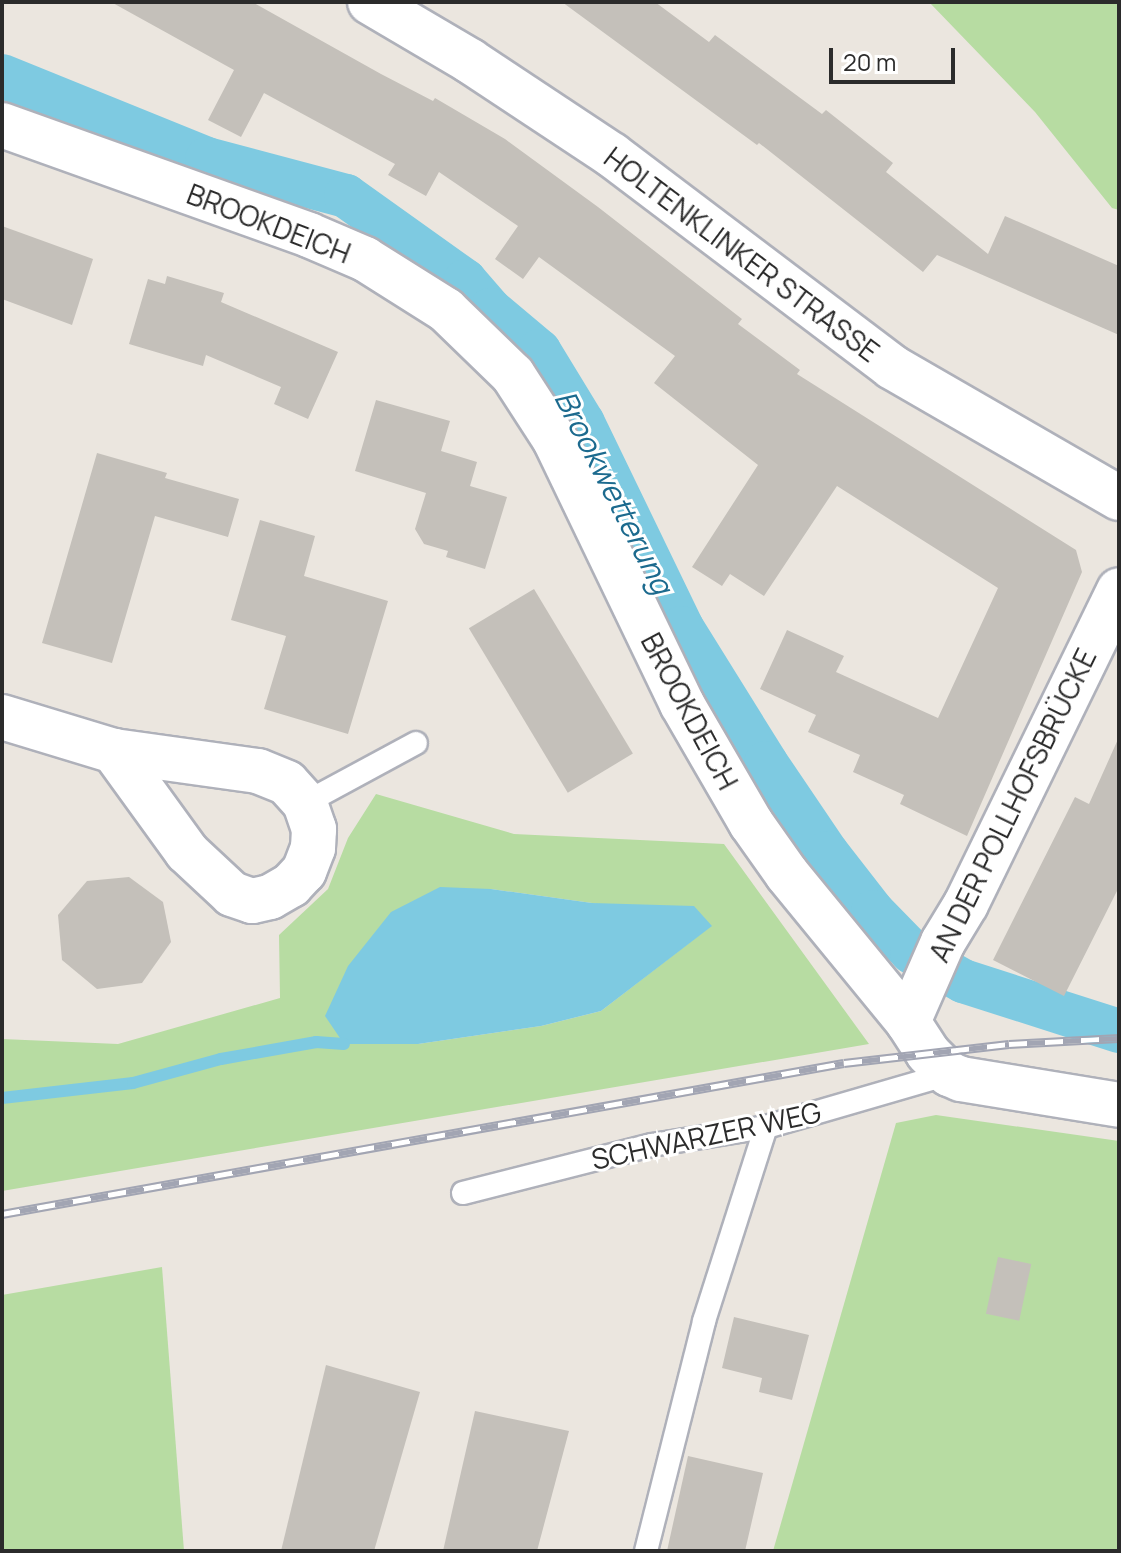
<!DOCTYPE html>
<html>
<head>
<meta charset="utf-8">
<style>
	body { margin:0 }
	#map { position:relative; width:1121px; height:1553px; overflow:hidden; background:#ebe6df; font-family:Manrope,sans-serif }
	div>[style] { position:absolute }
	.green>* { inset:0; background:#b7dca2 }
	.water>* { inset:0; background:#7ecae1 }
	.stream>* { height:12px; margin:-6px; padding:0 6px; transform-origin:6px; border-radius:6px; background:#7ecae1 }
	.canal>* { height:44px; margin:-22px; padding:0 22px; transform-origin:22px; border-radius:22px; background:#7ecae1 }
	.building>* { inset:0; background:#c4c0ba; transform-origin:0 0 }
	.roads { filter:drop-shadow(2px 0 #afb1ba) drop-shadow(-2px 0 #afb1ba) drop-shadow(0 2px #afb1ba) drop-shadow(0 -2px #afb1ba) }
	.lane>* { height:22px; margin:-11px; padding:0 11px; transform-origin:11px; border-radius:11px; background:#fff }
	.street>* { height:44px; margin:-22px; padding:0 22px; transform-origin:22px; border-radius:22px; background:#fff }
	.secondary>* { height:44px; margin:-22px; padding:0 22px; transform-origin:22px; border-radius:22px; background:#fff }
	.rail>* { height:9px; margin-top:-4.5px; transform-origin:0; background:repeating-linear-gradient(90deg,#fff 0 18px,#a2a5b3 0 36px); box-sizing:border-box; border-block:2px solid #a2a5b3 }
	span { translate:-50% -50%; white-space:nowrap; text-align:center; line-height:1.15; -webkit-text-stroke:6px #fff; paint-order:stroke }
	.street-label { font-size:28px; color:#2b2b2b }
	.water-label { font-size:30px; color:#1c6a8e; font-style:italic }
	.frame { position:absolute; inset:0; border:4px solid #2b2b2b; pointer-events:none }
	.scale { position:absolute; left:829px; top:48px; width:126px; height:36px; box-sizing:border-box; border:4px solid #2b2b2b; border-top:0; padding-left:10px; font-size:24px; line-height:28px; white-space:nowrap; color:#2b2b2b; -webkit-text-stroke:6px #fff; paint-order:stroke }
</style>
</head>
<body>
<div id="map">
	<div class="green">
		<div style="clip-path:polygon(929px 2px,1119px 2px,1119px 210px,1112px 208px,1035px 112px)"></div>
		<div style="clip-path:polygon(evenodd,376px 794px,514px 834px,724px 844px,869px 1044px,2px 1191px,2px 1039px,118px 1044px,280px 998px,279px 935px,328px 889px,348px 838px,376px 794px,491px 889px,592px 903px,711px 926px,601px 1011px,541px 1026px,418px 1044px,491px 889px)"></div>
		<div style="clip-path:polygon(936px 1115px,1119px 1141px,1119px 1551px,773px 1551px,896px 1123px)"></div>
		<div style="clip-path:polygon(162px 1267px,184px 1551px,2px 1551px,2px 1295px)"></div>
	</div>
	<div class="water">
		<div style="clip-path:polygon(440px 887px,491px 889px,592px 903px,694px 906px,712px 926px,601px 1011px,541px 1026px,418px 1044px,344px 1044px,325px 1016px,348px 966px,391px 912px)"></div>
	</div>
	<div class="stream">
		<div style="left:2px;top:1098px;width:132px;rotate:-6.5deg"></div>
		<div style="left:133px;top:1083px;width:91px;rotate:-15.3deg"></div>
		<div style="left:221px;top:1059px;width:97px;rotate:-10.1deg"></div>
		<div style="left:316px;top:1042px;width:28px;rotate:4deg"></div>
	</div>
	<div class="canal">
		<div style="left:2px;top:76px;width:221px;rotate:22deg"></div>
		<div style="left:207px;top:159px;width:144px;rotate:14.9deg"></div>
		<div style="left:346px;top:196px;width:146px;rotate:35.5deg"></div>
		<div style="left:465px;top:281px;width:38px;rotate:49deg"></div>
		<div style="left:490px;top:310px;width:64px;rotate:39.9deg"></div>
		<div style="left:539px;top:351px;width:84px;rotate:58.6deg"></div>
		<div style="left:583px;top:423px;width:228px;rotate:64.2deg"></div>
		<div style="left:682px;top:628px;width:159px;rotate:58.1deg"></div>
		<div style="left:766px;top:763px;width:109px;rotate:55.9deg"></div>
		<div style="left:827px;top:853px;width:75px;rotate:52.1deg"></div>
		<div style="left:873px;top:912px;width:56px;rotate:45.7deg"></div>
		<div style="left:912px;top:952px;width:59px;rotate:29.6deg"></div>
		<div style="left:963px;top:981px;width:164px;rotate:17.8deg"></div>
	</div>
	<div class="building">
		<div style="clip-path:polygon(111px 2px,252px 2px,381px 74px,433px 101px,435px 98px,505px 139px,598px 207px,742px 319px,738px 324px,800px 370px,797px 374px,1076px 550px,1082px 572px,967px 836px,900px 804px,904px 795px,853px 772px,860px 755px,808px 732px,816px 715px,760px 689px,787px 630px,844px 656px,836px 672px,938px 718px,998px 588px,837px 486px,764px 596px,730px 574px,722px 586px,692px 567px,758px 465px,654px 383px,675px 356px,539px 257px,523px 279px,495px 259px,518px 226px,439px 172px,426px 196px,388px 175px,395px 164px,264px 93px,241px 137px,208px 120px,234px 70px)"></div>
		<div style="clip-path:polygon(562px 2px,655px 2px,709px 42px,715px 35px,822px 114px,826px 110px,893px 163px,886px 172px,988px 254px,1005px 216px,1119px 266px,1119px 335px,937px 255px,923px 272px,759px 143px,757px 145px)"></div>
		<div style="clip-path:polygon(2px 226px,93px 259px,72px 325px,2px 299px)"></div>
		<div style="clip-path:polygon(167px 276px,224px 293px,221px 302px,338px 352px,308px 419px,274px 404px,281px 387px,206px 355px,203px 366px,129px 344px,148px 279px,165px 284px)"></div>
		<div style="clip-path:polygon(376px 400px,450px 421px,441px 451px,477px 462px,470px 486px,507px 497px,485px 569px,446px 557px,448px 551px,424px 544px,415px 529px,426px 493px,355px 471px)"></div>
		<div style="clip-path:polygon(97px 453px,167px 473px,165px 478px,239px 499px,228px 537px,155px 516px,112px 663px,42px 643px)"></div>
		<div style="clip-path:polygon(260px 520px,315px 536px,304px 576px,388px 601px,348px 734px,264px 709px,286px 636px,231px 620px)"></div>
		<div style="left:534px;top:589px;width:192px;height:76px;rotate:59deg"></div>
		<div style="clip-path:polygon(1119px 737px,1119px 887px,1064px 996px,993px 960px,1075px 797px,1089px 804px)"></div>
		<div style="clip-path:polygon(129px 877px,163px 902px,171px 942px,142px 983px,97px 989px,62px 960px,58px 915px,87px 881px)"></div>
		<div style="left:998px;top:1257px;width:34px;height:58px;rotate:12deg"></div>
		<div style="clip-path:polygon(734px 1317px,809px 1335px,792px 1400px,759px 1392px,762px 1378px,722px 1368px)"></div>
		<div style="clip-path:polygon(326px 1365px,420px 1392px,374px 1551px,281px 1551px)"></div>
		<div style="clip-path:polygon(475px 1411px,569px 1431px,537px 1551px,443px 1551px)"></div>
		<div style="clip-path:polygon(688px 1456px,763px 1473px,745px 1551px,667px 1551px)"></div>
	</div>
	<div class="roads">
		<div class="lane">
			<div style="left:305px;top:803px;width:126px;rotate:-28.4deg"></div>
			<div style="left:463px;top:1193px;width:195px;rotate:-14.3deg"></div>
			<div style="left:652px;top:1145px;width:115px;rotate:-9deg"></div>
			<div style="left:766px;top:1127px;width:191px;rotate:-16.2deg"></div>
			<div style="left:646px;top:1551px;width:237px;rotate:-75.8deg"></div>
			<div style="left:704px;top:1321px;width:204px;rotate:-72.3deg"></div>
		</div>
		<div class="street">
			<div style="left:2px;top:125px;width:326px;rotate:19.7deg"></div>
			<div style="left:309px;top:235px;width:61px;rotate:23.2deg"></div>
			<div style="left:365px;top:259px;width:96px;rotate:32.2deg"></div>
			<div style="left:446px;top:310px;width:93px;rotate:44.1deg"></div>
			<div style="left:513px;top:375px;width:77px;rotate:57.1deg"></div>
			<div style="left:555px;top:440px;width:293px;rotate:64.3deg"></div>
			<div style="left:682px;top:704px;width:138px;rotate:59.9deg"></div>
			<div style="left:751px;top:823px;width:62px;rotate:54.8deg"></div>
			<div style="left:787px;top:874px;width:191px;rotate:50.7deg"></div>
			<div style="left:908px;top:1022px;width:37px;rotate:57deg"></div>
			<div style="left:928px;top:1053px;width:30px;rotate:45deg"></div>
			<div style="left:949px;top:1074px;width:13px;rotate:23deg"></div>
			<div style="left:961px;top:1079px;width:160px;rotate:9.3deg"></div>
			<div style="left:2px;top:717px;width:117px;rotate:16.9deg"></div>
			<div style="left:114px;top:751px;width:145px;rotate:7.9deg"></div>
			<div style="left:258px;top:771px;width:31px;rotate:22deg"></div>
			<div style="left:287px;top:783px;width:27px;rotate:48deg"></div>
			<div style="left:305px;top:803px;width:28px;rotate:71deg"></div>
			<div style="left:314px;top:829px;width:19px;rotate:93deg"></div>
			<div style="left:313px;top:848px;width:25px;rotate:111deg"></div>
			<div style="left:304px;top:871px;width:19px;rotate:133deg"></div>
			<div style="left:291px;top:885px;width:24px;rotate:150deg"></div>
			<div style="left:270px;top:897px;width:18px;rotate:167deg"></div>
			<div style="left:252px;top:901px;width:21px;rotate:-161deg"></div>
			<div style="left:232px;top:894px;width:62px;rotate:-137deg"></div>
			<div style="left:187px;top:852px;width:125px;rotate:-125.9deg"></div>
			<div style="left:908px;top:1022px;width:87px;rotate:-66.4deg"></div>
			<div style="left:943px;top:942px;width:44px;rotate:-58.8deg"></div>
			<div style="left:966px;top:904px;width:349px;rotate:-64deg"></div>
		</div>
		<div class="secondary">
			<div style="left:370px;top:2px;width:116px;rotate:30.5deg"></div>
			<div style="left:470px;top:61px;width:170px;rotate:33.5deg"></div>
			<div style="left:612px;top:155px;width:351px;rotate:37.1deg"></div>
			<div style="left:892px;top:367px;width:262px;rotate:30deg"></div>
		</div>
	</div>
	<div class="rail">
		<div style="left:2px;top:1214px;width:855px;rotate:-10.17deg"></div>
		<div style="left:844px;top:1063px;width:166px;rotate:-6.6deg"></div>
		<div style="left:1009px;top:1044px;width:110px;rotate:-3.1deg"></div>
	</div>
	<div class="street-label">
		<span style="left:269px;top:223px;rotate:21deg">BROOKDEICH</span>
		<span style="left:742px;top:254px;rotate:37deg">HOLTENKLINKER STRASSE</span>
		<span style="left:690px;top:711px;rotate:62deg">BROOKDEICH</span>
		<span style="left:1012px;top:805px;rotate:-64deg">AN DER POLLHOFSBRÜCKE</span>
		<span style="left:706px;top:1135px;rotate:-12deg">SCHWARZER WEG</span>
	</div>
	<div class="water-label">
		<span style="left:614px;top:492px;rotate:63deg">Brookwetterung</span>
	</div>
	<div class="frame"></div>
	<div class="scale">20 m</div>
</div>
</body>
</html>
